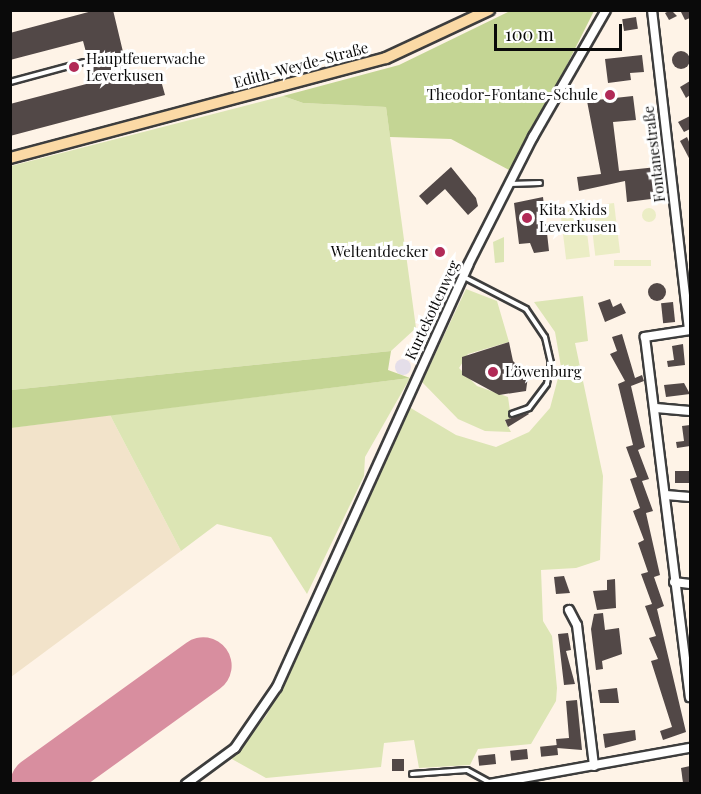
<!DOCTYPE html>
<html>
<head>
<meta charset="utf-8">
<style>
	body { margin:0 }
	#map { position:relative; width:701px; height:794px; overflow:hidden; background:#fef3e7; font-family:"Playfair Display",serif }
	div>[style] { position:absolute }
	.industrial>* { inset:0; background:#e4dee9 }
	.round { border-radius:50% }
	.farmland>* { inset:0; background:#f2e3ca }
	.green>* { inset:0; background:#dce5b4 }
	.forest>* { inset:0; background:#c4d594 }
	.pitch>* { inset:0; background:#ebedc5; transform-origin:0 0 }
	.runway>* { height:57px; margin:-28.5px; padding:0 28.5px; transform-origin:28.5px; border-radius:28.5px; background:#d88e9f }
	.building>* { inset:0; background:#524847; transform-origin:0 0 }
	.roads { filter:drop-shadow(2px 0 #3d3d3d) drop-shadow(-2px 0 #3d3d3d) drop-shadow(0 2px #3d3d3d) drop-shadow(0 -2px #3d3d3d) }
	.lane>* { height:4px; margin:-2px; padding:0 2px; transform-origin:2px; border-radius:2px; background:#fff }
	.street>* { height:8px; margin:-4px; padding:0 4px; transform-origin:4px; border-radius:4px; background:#fff }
	.secondary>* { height:10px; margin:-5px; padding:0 5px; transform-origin:5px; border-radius:5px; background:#fbd9a5 }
	.dots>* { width:16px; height:16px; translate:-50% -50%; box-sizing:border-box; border:3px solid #fff; border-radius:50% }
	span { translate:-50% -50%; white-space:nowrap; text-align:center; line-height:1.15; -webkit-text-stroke:6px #fff; paint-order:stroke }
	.poi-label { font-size:15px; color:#0a0a0a }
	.left { translate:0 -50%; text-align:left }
	.right { translate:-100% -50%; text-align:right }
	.street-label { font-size:15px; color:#0a0a0a }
	.frame { position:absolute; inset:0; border:12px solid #0a0a0a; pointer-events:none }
	.scale { position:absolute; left:494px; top:24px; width:128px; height:27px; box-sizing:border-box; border:3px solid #0a0a0a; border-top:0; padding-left:8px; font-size:18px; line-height:21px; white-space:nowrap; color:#0a0a0a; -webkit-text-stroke:4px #fff; paint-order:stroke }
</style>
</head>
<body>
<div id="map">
	<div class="industrial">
		<div class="round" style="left:395px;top:359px;width:16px;height:16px"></div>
	</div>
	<div class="farmland">
		<div style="clip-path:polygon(110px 415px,181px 551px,11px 677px,10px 428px)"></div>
	</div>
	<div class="green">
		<div style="clip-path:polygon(283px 96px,303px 103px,386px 107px,416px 328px,391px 351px,11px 390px,11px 166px)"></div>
		<div style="clip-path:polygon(504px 237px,504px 262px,495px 263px,493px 242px)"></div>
		<div style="clip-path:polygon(466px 289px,497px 301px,509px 342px,468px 354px,459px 368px,477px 386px,508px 397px,511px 418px,505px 421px,511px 432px,485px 431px,458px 419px,422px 382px)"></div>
		<div style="clip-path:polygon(583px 296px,588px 341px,575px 343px,603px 476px,600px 560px,576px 568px,541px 570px,543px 621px,552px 636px,557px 688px,556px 701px,531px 744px,478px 749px,470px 765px,419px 768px,414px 740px,384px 743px,381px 767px,266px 778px,230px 758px,266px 716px,287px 676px,409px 407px,456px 435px,496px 447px,529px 432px,550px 408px,561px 367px,555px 332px,534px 302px)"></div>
		<div style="clip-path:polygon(410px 378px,365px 457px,364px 476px,307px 594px,271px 537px,217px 524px,181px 551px,110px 415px)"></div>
	</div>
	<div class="forest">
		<div style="clip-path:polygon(510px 11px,594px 11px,513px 172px,451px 139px,390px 137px,386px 107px,303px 103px,283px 96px,399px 65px)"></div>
		<div style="clip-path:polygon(391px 351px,388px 370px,410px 378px,11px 428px,11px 390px)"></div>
	</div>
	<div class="pitch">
		<div style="left:614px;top:203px;width:50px;height:25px;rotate:83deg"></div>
		<div style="left:584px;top:208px;width:49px;height:24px;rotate:83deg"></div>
		<div class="round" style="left:642px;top:208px;width:14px;height:14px"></div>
		<div style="left:651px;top:260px;width:6px;height:37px;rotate:90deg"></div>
	</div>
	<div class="runway">
		<div style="left:38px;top:784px;width:203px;rotate:-35.8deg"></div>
	</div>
	<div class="building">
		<div style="clip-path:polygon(96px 10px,113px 10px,129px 77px,158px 70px,165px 95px,10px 136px,10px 104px,94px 82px,83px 41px,10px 60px,10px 33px)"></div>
		<div style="clip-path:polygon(671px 10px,677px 16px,669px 20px,665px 13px)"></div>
		<div style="clip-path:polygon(680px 10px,690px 10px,690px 18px,685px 20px)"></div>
		<div style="left:636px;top:17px;width:12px;height:14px;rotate:81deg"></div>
		<div class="round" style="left:672px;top:51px;width:18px;height:18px"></div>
		<div style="clip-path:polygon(642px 55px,644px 72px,630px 73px,631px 80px,608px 83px,605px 59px)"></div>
		<div style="clip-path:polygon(690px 81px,690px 95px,686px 98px,680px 87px)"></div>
		<div style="clip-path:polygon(633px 96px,636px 120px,613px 122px,619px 171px,657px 167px,659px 198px,627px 202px,625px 181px,579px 191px,577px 177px,601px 174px,587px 101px)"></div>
		<div style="clip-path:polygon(690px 116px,690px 129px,684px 132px,678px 122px)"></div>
		<div style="clip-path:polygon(687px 137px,690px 144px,690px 160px,680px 141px)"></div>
		<div style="clip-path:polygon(451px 167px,476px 198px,478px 206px,468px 215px,445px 189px,427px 205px,419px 196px)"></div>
		<div style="clip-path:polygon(543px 197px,549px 251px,534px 253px,530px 243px,519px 244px,514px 203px)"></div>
		<div class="round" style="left:648px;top:283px;width:18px;height:18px"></div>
		<div style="clip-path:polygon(610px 299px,613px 307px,621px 303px,626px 313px,605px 322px,598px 303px)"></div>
		<div style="left:673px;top:302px;width:20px;height:12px;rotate:84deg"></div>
		<div style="clip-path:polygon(622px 334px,635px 378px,642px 375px,644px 381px,631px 386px,645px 447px,638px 450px,649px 479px,642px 481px,653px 511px,646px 513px,660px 575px,654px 577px,664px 606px,657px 609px,686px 732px,663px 740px,660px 731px,672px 727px,651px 661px,658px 659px,649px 638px,656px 636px,645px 606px,652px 604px,641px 574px,648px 572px,638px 543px,644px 540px,633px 511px,640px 508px,630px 479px,637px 477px,626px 447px,633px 445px,618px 384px,625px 381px,610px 354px,617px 351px,612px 337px)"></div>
		<div style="clip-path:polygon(509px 342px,513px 361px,528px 376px,526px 391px,499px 395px,462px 375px,462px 357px)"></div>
		<div style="clip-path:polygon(683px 344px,685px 365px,668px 367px,667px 361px,674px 360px,672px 346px)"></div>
		<div style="clip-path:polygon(684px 383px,690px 394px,666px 397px,664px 385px)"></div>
		<div style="clip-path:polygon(528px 413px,529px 414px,508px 427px,505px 420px)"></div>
		<div style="clip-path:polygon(690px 425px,690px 446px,677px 448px,676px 442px,684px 441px,682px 426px)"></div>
		<div style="left:690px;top:471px;width:12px;height:15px;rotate:90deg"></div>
		<div style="clip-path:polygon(564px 576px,570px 593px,556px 594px,554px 577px)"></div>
		<div style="clip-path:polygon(615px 579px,616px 608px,597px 610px,593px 591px,607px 590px,607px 580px)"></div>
		<div style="clip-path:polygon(603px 613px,605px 630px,619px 628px,622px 654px,602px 661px,603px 669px,596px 670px,591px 629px,594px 614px)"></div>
		<div style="clip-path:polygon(568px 633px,571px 650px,566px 651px,575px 684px,564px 685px,558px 634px)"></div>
		<div style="clip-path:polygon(617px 688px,619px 703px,600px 703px,598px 690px)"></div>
		<div style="clip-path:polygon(577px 700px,582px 750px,557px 748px,556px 739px,569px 738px,566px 701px)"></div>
		<div style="clip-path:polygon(635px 730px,636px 740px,605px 748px,603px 734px)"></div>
		<div style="left:557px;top:745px;width:10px;height:17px;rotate:84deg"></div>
		<div style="left:527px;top:749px;width:10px;height:17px;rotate:84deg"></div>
		<div style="left:495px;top:754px;width:10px;height:17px;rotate:84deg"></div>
		<div style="left:392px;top:759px;width:12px;height:12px"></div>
		<div style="clip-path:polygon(690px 766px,690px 783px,683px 783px,681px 768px)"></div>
	</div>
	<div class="roads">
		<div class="lane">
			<div style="left:10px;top:82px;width:77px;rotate:-15.1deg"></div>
			<div style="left:510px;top:184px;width:30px;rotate:-2deg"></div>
			<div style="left:464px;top:277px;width:70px;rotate:27.3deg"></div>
			<div style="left:526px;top:309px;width:34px;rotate:56deg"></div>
			<div style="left:545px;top:337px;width:27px;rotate:77deg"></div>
			<div style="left:551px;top:363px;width:21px;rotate:101deg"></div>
			<div style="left:547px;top:384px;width:30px;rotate:127deg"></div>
			<div style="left:529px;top:408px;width:18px;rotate:161deg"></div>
			<div style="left:412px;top:774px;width:55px;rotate:-4.2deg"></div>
			<div style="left:467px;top:770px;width:25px;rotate:29deg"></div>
		</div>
		<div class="street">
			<div style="left:652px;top:10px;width:322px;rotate:83.4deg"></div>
			<div style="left:690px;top:330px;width:46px;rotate:171.2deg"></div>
			<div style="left:645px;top:337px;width:363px;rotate:82.9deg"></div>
			<div style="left:656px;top:408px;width:34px;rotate:5deg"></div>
			<div style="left:666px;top:495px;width:24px;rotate:5deg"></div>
			<div style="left:674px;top:582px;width:16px;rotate:7deg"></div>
			<div style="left:569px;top:610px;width:17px;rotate:62deg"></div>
			<div style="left:577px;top:625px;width:142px;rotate:83.1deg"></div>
			<div style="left:186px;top:784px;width:61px;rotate:-36.3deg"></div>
			<div style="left:235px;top:748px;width:74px;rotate:-55.5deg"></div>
			<div style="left:277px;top:687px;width:463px;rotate:-65.6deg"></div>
			<div style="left:468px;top:265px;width:144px;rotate:-63.1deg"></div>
			<div style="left:533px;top:137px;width:146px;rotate:-60.1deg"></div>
			<div style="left:489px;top:784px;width:204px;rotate:-10.2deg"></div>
		</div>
		<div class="secondary">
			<div style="left:10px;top:158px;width:389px;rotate:-14.9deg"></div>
			<div style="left:386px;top:58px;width:114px;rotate:-25deg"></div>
		</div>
	</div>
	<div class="dots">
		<div style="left:74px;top:67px;background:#b12a57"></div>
		<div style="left:610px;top:95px;background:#b12a57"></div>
		<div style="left:527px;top:218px;background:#b12a57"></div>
		<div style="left:440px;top:252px;background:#b12a57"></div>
		<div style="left:493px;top:372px;background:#b12a57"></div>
	</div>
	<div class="poi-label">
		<span class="left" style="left:86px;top:67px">Hauptfeuerwache<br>Leverkusen</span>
		<span class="right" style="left:598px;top:95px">Theodor-Fontane-Schule</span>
		<span class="left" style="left:539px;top:218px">Kita Xkids<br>Leverkusen</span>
		<span class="right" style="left:428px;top:252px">Weltentdecker</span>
		<span class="left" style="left:505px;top:372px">Löwenburg</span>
	</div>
	<div class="street-label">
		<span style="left:301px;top:65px;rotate:-15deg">Edith-Weyde-Straße</span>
		<span style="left:654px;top:154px;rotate:-97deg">Fontanestraße</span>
		<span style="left:432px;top:310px;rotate:-65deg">Kurtekottenweg</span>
	</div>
	<div class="frame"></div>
	<div class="scale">100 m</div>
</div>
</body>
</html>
